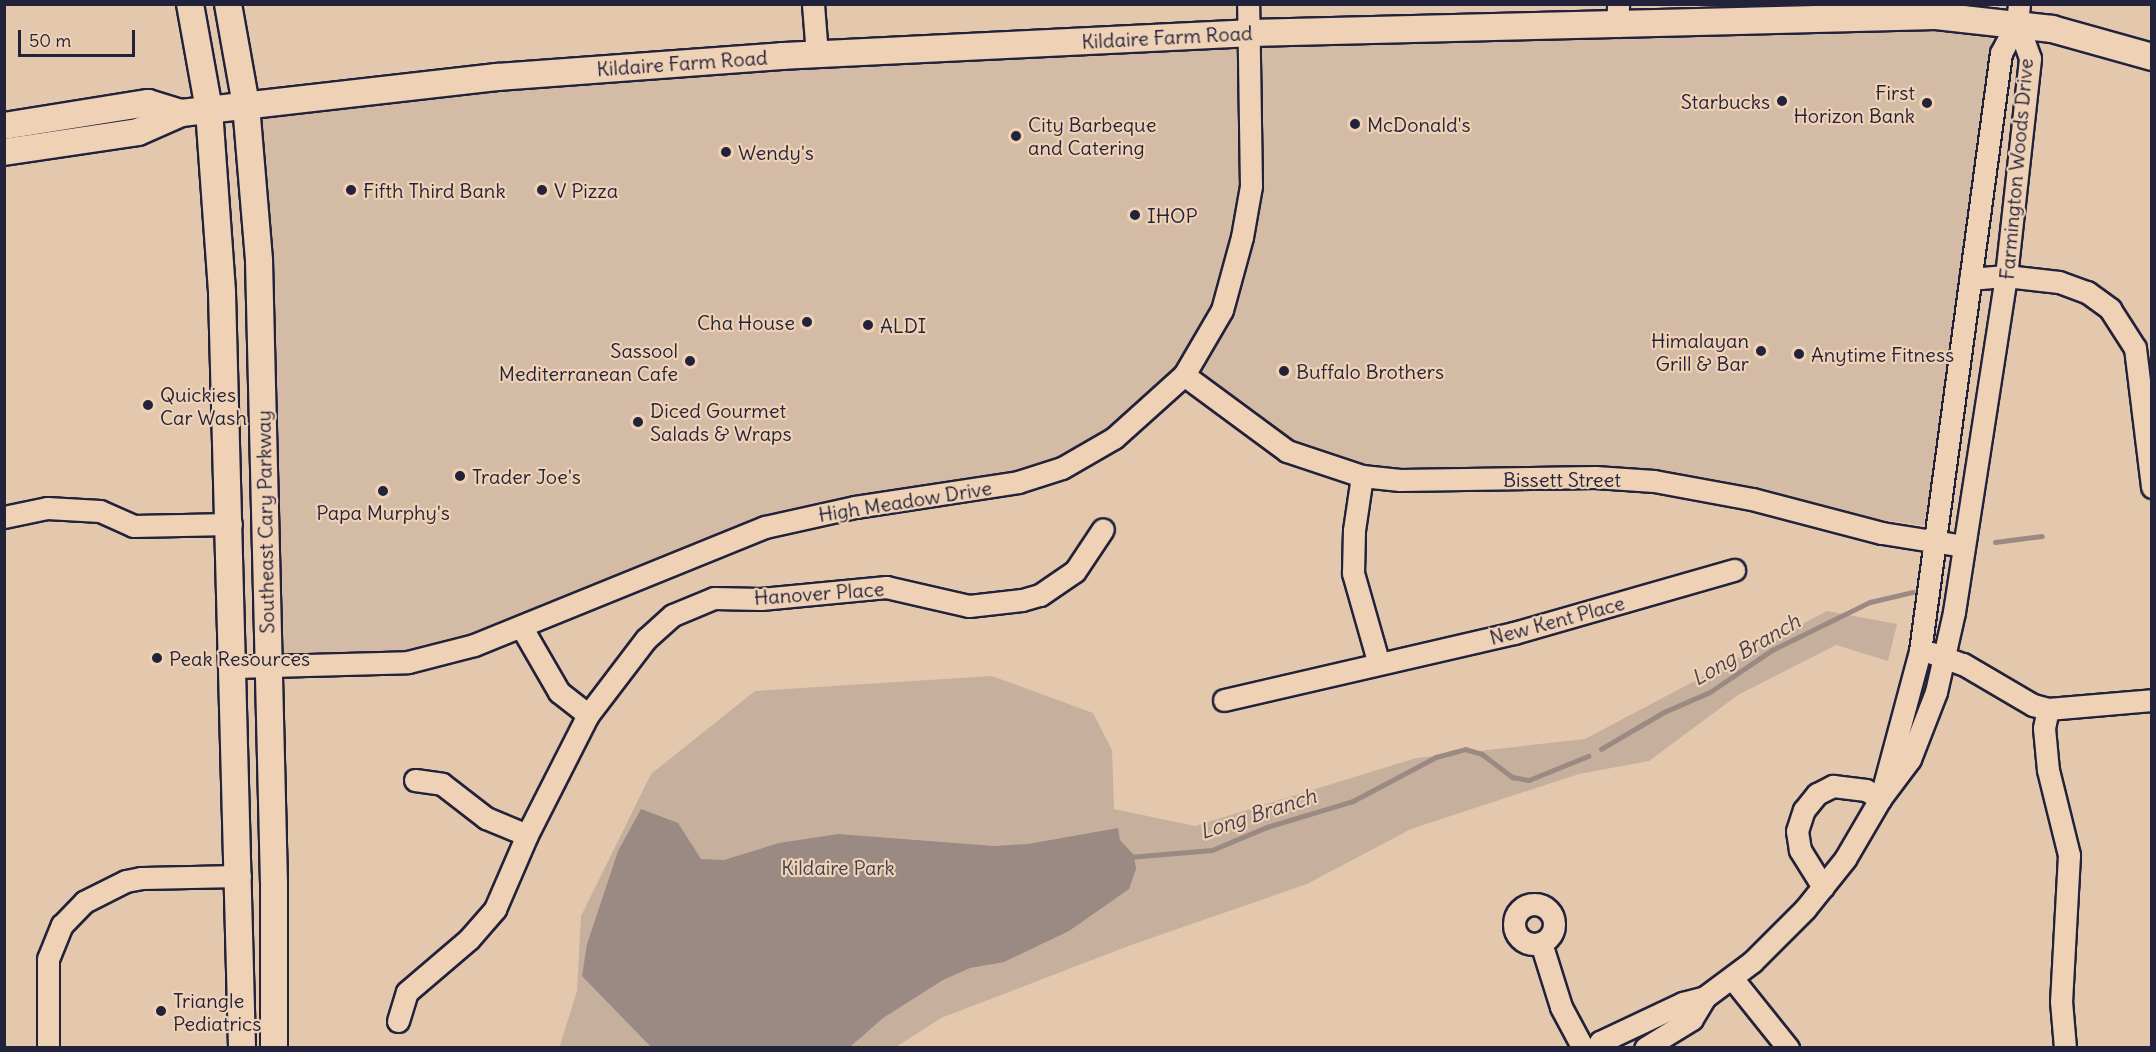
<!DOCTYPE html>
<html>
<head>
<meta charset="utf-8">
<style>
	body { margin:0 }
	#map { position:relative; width:2156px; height:1052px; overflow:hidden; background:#e3c8ae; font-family:Delius,sans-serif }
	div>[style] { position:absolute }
	.built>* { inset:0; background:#d4bba5 }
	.green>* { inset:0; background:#c6af9d }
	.water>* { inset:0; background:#9b8a84 }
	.stream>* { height:4.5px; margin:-2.25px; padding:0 2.25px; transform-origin:2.25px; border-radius:2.25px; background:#9b8a84 }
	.roads { filter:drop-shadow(2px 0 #22223b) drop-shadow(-2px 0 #22223b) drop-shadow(0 2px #22223b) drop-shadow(0 -2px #22223b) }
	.minor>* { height:21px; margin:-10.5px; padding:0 10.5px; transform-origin:10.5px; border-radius:10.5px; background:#efd2b6 }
	.minor>.ring { margin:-10.5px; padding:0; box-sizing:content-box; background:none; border:21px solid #efd2b6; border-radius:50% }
	.major>* { height:26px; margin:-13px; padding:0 13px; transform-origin:13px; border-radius:13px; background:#efd2b6 }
	.dots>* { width:16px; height:16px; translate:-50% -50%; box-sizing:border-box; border:3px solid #efd2b6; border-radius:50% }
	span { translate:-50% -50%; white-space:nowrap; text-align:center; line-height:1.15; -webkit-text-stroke:4.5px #efd2b6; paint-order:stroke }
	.street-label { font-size:20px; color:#22223b }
	.poi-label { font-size:20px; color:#22223b }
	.right { translate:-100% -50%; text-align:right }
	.left { translate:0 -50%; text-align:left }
	.park-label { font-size:20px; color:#433e4f }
	.water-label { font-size:21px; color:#464151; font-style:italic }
	.frame { position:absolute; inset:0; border:6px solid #22223b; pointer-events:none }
	.scale { position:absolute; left:18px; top:30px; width:117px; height:27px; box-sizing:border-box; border:3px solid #22223b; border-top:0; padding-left:8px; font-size:18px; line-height:21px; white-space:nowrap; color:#22223b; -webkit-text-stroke:4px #efd2b6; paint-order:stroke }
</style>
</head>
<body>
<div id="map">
	<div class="built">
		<div style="clip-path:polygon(1989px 19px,1994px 65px,1929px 526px,1855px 516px,1719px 482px,1663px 474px,1400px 480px,1287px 451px,1184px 375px,1062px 468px,810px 516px,408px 662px,269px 665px,246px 105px,783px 56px)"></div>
	</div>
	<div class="green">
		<div style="clip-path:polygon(1827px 611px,1897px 624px,1888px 661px,1836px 645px,1738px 695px,1649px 761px,1579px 774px,1411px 829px,1307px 884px,1131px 945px,941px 1018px,896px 1047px,559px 1048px,577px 991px,581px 916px,651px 774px,755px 691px,992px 676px,1093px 713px,1112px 750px,1114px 809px,1195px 826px,1416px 758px,1585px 739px)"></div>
	</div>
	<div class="water">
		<div style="clip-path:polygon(641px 809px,678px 823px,701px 859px,724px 860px,779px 843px,838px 834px,994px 846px,1028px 844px,1118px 828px,1120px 840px,1134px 855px,1136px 869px,1129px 889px,1069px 931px,1004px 962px,970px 968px,943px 980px,883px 1018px,850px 1047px,651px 1047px,582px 976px,587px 944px,618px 851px)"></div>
	</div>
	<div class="stream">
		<div style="left:1995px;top:542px;width:47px;rotate:-7.3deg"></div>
		<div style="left:1601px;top:749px;width:73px;rotate:-30.4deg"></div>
		<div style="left:1664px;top:712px;width:50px;rotate:-23.5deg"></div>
		<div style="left:1710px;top:692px;width:75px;rotate:-34.1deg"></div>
		<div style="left:1772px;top:650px;width:109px;rotate:-26.1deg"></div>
		<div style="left:1870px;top:602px;width:44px;rotate:-13.1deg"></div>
		<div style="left:1129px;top:857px;width:83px;rotate:-4.8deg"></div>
		<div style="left:1212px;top:850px;width:60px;rotate:-22.7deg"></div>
		<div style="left:1267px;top:827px;width:90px;rotate:-16.8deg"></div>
		<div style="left:1353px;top:801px;width:94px;rotate:-27.9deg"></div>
		<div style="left:1436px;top:757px;width:30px;rotate:-15deg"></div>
		<div style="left:1465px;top:749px;width:18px;rotate:16deg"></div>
		<div style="left:1482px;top:754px;width:39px;rotate:37deg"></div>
		<div style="left:1513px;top:777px;width:16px;rotate:11deg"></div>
		<div style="left:1529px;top:780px;width:64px;rotate:-22.1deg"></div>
	</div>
	<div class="roads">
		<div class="minor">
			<div style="left:813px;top:4px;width:51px;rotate:85.5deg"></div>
			<div style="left:1617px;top:26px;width:22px;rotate:-87deg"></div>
			<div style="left:1970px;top:279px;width:36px;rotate:-5deg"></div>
			<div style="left:2006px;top:276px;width:53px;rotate:6.5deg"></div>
			<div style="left:2059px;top:282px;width:30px;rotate:20deg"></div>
			<div style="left:2087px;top:292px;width:29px;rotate:36deg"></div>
			<div style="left:2110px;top:309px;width:46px;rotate:57.3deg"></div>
			<div style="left:2135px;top:348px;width:140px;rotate:83deg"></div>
			<div style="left:1184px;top:375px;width:128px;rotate:36.4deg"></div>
			<div style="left:1287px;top:451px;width:79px;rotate:18.4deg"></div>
			<div style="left:1362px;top:476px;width:38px;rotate:6deg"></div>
			<div style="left:1400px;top:480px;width:195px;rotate:-0.9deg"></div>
			<div style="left:1595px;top:477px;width:59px;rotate:3.9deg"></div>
			<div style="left:1654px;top:481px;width:100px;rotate:10.4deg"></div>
			<div style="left:1752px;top:499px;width:134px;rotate:14.7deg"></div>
			<div style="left:1882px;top:533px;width:82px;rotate:9.1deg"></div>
			<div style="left:1362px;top:476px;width:55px;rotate:98.4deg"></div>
			<div style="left:1354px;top:530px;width:43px;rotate:91.3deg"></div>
			<div style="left:1353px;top:573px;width:91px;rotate:74.1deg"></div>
			<div style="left:4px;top:517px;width:44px;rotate:-11.8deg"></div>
			<div style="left:47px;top:508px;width:53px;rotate:3.2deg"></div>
			<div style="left:100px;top:511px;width:36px;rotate:24deg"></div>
			<div style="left:133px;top:526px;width:98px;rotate:-1.2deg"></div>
			<div style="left:522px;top:628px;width:74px;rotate:60deg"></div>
			<div style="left:559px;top:692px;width:37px;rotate:38deg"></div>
			<div style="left:1932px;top:653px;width:33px;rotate:20deg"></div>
			<div style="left:1963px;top:664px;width:81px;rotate:30.4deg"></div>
			<div style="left:2033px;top:705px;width:16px;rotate:15deg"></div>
			<div style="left:2048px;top:709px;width:104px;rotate:-4.9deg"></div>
			<div style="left:234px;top:667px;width:174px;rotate:-1.6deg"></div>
			<div style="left:408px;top:662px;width:68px;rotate:-14.4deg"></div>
			<div style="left:474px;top:645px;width:314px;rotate:-22.1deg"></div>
			<div style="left:765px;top:527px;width:92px;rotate:-12.5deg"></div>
			<div style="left:855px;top:507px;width:165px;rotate:-8.7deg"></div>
			<div style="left:1018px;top:482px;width:46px;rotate:-17.7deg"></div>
			<div style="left:1062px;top:468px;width:60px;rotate:-30deg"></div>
			<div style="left:1114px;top:438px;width:94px;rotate:-42deg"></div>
			<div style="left:1184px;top:375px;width:75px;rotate:-59.7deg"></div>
			<div style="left:1222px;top:310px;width:76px;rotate:-74.7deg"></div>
			<div style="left:1242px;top:237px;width:52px;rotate:-80deg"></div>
			<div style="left:1251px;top:186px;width:182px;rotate:-90.9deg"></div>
			<div style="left:1224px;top:700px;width:298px;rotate:-13deg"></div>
			<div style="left:1514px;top:633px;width:229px;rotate:-16deg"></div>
			<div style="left:2048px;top:709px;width:19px;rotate:102deg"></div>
			<div style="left:2044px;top:728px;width:42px;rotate:84.6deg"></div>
			<div style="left:2048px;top:770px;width:88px;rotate:76.1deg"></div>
			<div style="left:2069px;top:855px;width:146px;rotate:93.1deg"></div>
			<div style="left:2061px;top:1001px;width:47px;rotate:85.1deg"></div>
			<div style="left:415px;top:780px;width:27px;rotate:8deg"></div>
			<div style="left:442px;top:784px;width:56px;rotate:37.7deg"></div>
			<div style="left:486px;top:818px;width:44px;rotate:22.5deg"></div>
			<div style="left:1882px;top:793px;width:147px;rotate:-75deg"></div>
			<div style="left:1920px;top:651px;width:603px;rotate:-82.29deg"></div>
			<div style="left:2001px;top:53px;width:34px;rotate:-62deg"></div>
			<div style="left:2017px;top:23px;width:19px;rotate:-84deg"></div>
			<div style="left:1823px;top:887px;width:44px;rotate:-121.9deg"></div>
			<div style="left:1800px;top:850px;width:19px;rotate:-99deg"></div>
			<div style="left:1797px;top:831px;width:22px;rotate:-72deg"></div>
			<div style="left:1804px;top:810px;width:21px;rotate:-51deg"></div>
			<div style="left:1817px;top:794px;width:18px;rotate:-27deg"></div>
			<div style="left:1833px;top:786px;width:33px;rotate:7deg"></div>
			<div style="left:1866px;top:790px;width:17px;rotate:33deg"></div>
			<div class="ring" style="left:1514px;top:904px;width:19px;height:19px"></div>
			<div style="left:1541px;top:943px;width:67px;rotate:72.6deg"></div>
			<div style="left:1561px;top:1007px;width:47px;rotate:61.8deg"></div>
			<div style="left:1732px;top:978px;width:90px;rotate:51.3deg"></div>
			<div style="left:1705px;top:997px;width:59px;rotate:-36.7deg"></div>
			<div style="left:1752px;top:962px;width:75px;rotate:-45deg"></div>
			<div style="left:1805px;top:909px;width:64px;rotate:-51.3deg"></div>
			<div style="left:1845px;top:859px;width:69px;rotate:-59.7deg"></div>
			<div style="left:1880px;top:799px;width:50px;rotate:-53.1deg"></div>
			<div style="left:1910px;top:759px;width:72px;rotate:-68.8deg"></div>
			<div style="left:1936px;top:692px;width:82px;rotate:-77.3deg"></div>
			<div style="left:1954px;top:612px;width:340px;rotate:-81.2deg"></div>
			<div style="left:2006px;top:276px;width:219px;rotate:-83.7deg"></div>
			<div style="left:2030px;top:58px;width:37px;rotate:-110deg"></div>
			<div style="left:398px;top:1021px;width:30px;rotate:-73deg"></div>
			<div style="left:407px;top:992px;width:82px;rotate:-40.5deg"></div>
			<div style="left:469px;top:939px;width:40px;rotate:-49deg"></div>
			<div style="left:495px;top:909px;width:81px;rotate:-66.6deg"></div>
			<div style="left:527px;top:835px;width:135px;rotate:-63.1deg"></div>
			<div style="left:588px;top:715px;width:96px;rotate:-52.7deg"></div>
			<div style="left:646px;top:639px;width:36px;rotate:-42deg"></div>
			<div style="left:673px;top:615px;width:44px;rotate:-22.5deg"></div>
			<div style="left:714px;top:598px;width:47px;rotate:1.2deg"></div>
			<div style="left:761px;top:599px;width:126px;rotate:-5.5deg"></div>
			<div style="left:886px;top:587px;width:85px;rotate:12.9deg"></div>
			<div style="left:969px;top:606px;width:53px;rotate:-6.5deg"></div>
			<div style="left:1022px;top:600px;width:19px;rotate:-16deg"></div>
			<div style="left:1040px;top:595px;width:42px;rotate:-34.4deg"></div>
			<div style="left:1075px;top:571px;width:50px;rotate:-56.3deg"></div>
			<div style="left:48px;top:1048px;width:89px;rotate:-90deg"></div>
			<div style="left:48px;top:959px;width:37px;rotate:-68deg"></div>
			<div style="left:62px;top:925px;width:32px;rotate:-46deg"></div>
			<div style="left:84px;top:902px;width:47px;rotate:-26.6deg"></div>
			<div style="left:126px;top:881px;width:15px;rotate:-11deg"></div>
			<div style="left:141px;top:878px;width:99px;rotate:-1.2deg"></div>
			<div style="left:1597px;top:1048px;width:7px;rotate:-63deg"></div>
			<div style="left:1600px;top:1042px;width:92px;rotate:-25.2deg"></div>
			<div style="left:1683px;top:1003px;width:23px;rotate:-15deg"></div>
			<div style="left:1705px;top:997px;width:26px;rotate:121deg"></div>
			<div style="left:1692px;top:1019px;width:55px;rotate:148.3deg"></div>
		</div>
		<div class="major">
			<div style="left:190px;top:4px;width:108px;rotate:79.8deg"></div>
			<div style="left:209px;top:110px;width:183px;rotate:85.9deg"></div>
			<div style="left:222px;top:293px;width:755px;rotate:88.48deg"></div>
			<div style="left:228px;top:4px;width:103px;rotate:79.9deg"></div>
			<div style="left:246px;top:105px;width:157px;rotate:85.2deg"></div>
			<div style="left:259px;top:261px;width:622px;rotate:88.62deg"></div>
			<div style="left:274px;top:883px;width:165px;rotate:90deg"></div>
			<div style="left:4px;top:126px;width:146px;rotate:-9.1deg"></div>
			<div style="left:148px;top:103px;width:34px;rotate:17deg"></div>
			<div style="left:4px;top:152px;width:135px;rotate:-8.5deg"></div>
			<div style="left:138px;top:132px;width:47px;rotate:-23.8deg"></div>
			<div style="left:181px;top:113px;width:318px;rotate:-6.5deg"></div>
			<div style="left:497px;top:77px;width:286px;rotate:-4.2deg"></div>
			<div style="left:782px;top:56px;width:469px;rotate:-2.8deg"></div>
			<div style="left:1250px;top:33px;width:686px;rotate:-1.42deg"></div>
			<div style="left:1936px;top:16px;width:117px;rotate:6.4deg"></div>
			<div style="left:2052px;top:29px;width:104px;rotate:15.6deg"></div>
		</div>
	</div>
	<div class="dots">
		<div style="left:1782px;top:101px;background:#22223b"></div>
		<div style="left:1927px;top:103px;background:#22223b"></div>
		<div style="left:1355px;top:124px;background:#22223b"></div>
		<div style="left:1016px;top:136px;background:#22223b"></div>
		<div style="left:726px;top:152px;background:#22223b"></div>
		<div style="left:351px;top:190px;background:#22223b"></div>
		<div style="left:542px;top:190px;background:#22223b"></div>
		<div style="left:1135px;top:215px;background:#22223b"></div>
		<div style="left:807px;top:322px;background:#22223b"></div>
		<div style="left:868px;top:325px;background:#22223b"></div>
		<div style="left:1761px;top:351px;background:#22223b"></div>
		<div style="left:1799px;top:354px;background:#22223b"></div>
		<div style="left:690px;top:361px;background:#22223b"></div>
		<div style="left:1284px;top:371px;background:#22223b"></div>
		<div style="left:148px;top:405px;background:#22223b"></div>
		<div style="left:638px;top:422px;background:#22223b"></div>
		<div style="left:460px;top:476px;background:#22223b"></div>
		<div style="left:383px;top:491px;background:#22223b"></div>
		<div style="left:157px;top:658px;background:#22223b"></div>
		<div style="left:161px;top:1011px;background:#22223b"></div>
	</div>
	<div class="street-label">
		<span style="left:1167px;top:37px;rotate:-3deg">Kildaire Farm Road</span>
		<span style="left:682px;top:63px;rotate:-4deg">Kildaire Farm Road</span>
		<span style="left:2016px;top:169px;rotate:-85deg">Farmington Woods Drive</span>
		<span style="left:1562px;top:479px">Bissett Street</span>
		<span style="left:905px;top:501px;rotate:-9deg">High Meadow Drive</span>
		<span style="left:265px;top:522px;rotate:-91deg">Southeast Cary Parkway</span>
		<span style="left:819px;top:593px;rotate:-4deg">Hanover Place</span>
		<span style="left:1557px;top:620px;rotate:-15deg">New Kent Place</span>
	</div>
	<div class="poi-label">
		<span class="right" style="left:1915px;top:104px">First<br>Horizon Bank</span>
		<span class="right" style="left:1770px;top:101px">Starbucks</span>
		<span class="left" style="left:1028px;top:136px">City Barbeque<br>and Catering</span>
		<span class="left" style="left:1367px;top:124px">McDonald's</span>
		<span class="left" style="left:738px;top:152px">Wendy's</span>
		<span class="left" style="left:363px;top:190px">Fifth Third Bank</span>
		<span class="left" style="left:554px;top:190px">V Pizza</span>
		<span class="left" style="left:1147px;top:215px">IHOP</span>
		<span class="right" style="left:795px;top:322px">Cha House</span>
		<span class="left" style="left:880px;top:325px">ALDI</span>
		<span class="right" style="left:1749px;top:352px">Himalayan<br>Grill &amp; Bar</span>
		<span class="right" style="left:678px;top:362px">Sassool<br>Mediterranean Cafe</span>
		<span class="left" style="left:1811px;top:354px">Anytime Fitness</span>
		<span class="left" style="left:1296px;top:371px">Buffalo Brothers</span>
		<span class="left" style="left:160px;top:406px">Quickies<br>Car Wash</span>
		<span class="left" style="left:650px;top:422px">Diced Gourmet<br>Salads &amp; Wraps</span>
		<span class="left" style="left:472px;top:476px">Trader Joe's</span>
		<span style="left:383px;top:512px">Papa Murphy's</span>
		<span class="left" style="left:169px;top:658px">Peak Resources</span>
		<span class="left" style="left:173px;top:1012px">Triangle<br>Pediatrics</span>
	</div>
	<div class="park-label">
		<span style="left:838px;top:867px">Kildaire Park</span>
	</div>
	<div class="water-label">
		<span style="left:1746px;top:650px;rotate:-30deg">Long Branch</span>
		<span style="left:1258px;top:814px;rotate:-18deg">Long Branch</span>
	</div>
	<div class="frame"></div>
	<div class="scale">50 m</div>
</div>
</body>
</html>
